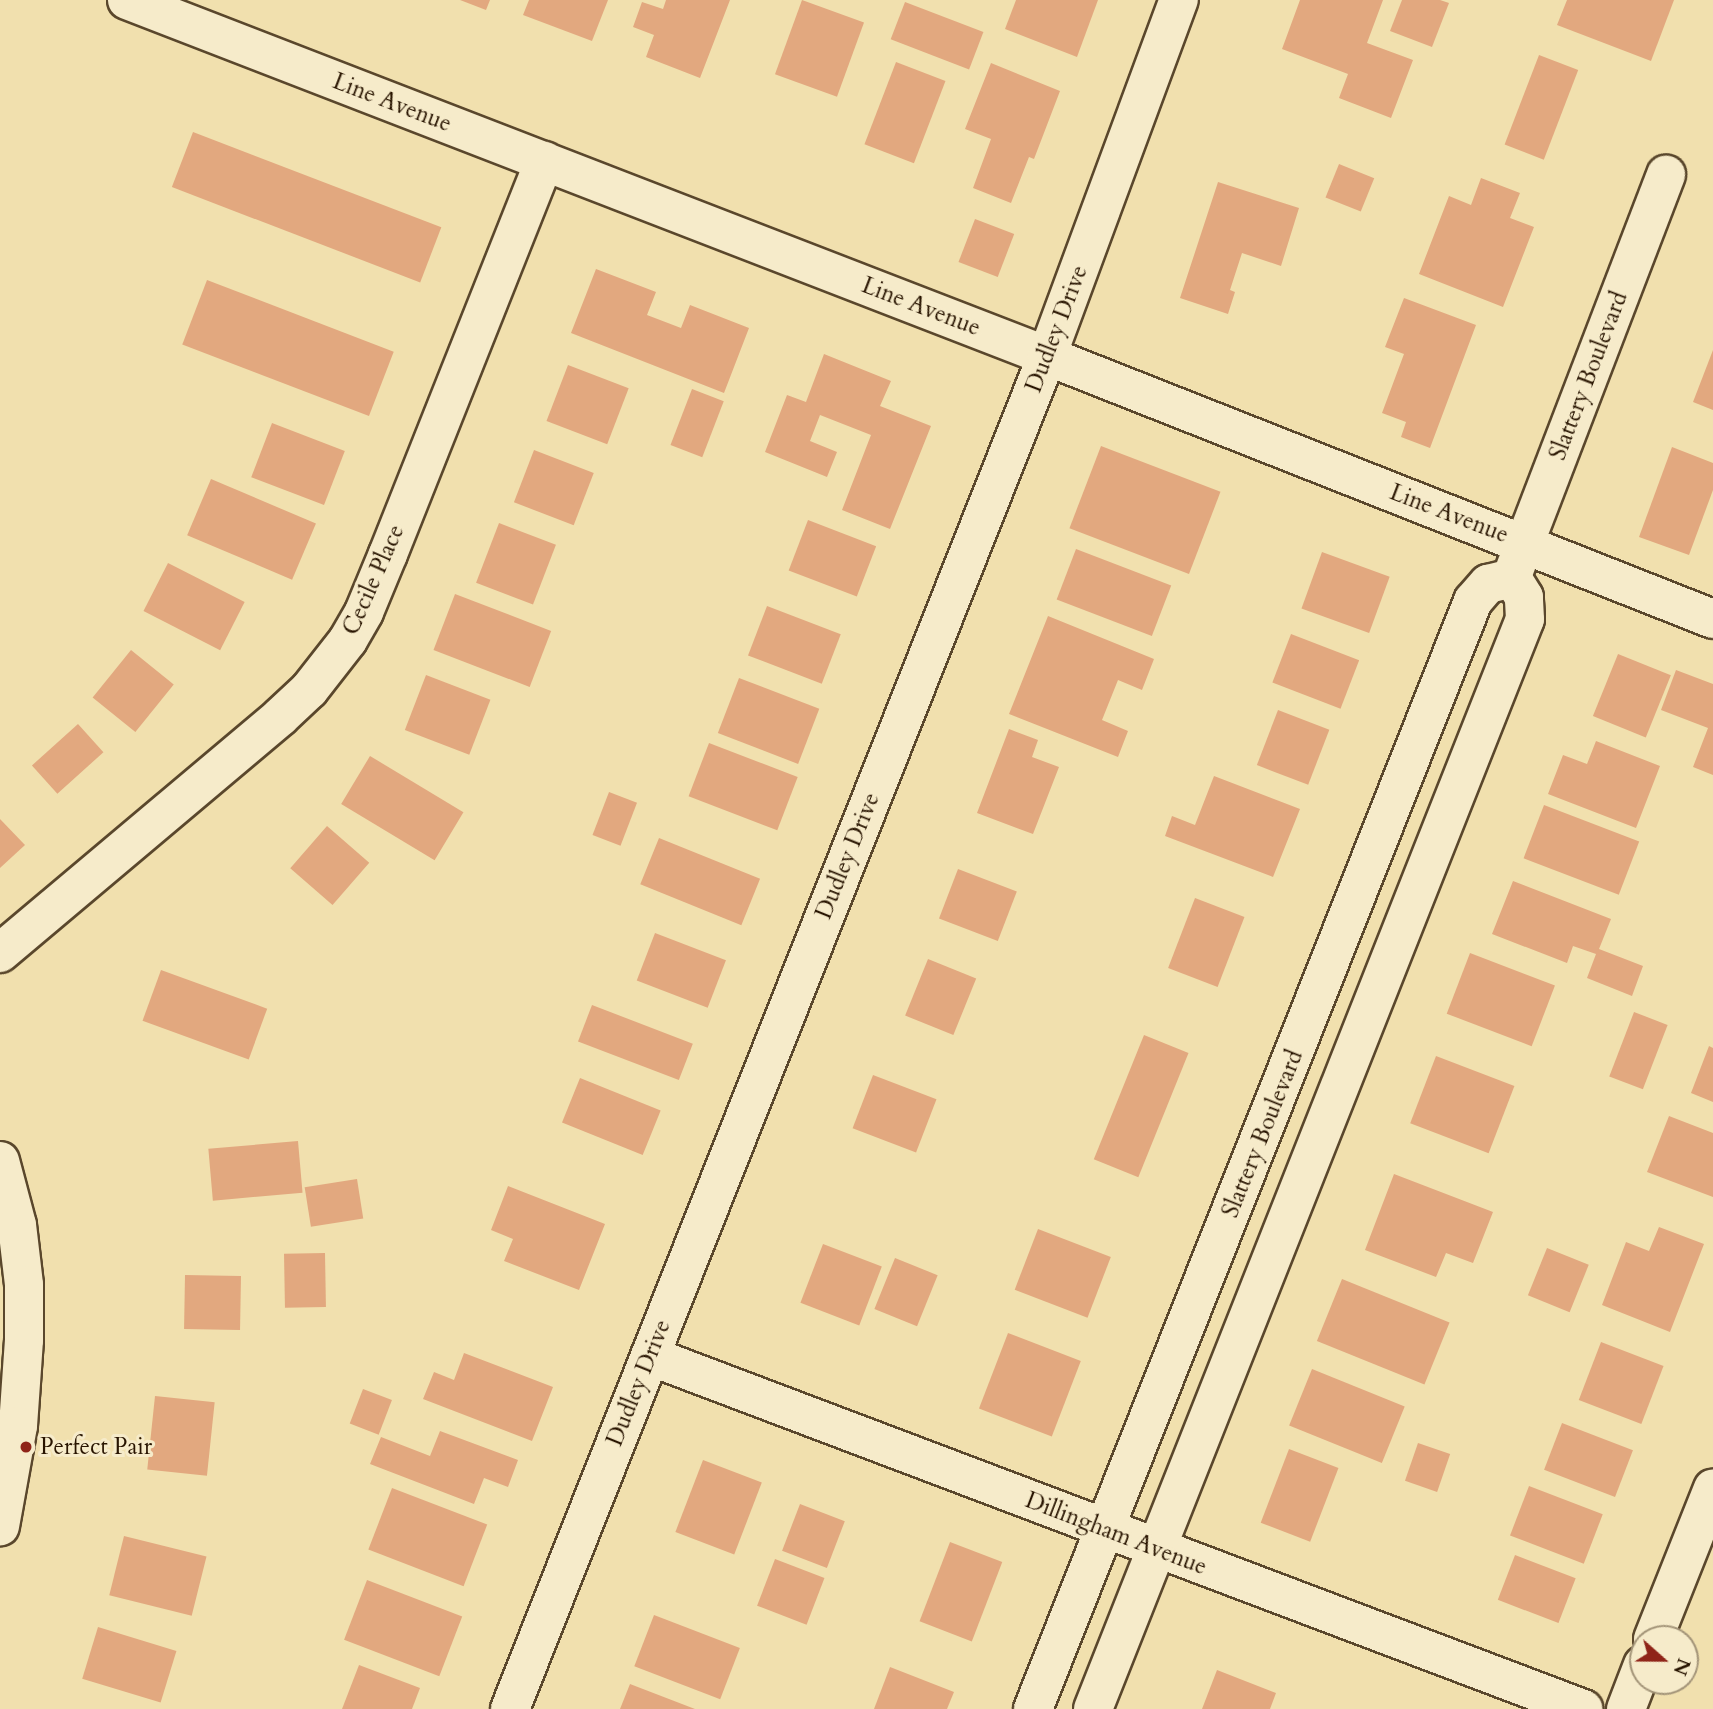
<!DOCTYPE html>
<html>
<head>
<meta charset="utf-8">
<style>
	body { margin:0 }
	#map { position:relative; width:1713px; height:1709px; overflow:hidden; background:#f1e0ae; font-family:Cardo,serif }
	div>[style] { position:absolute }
	.building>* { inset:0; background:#e2a87f; transform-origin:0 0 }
	.roads { filter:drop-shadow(2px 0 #5a472c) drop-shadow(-2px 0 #5a472c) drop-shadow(0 2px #5a472c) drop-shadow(0 -2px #5a472c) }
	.minor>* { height:38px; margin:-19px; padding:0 19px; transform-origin:19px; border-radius:19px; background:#f6ebca }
	.tertiary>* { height:38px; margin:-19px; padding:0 19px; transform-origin:19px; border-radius:19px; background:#f6ebca }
	.secondary>* { height:38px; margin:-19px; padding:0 19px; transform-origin:19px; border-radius:19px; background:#f6ebca }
	.dots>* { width:19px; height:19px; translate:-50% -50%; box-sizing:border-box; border:4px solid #f6ebca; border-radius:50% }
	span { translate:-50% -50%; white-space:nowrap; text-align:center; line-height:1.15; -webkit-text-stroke:6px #f6ebca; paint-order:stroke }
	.street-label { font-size:23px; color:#281400 }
	.poi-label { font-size:23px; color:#281400 }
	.left { translate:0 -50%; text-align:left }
	.north { position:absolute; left:1629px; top:1625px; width:70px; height:70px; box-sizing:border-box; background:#f6ebca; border:2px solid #a49579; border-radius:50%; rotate:111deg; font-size:19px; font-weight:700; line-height:28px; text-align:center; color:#281400 }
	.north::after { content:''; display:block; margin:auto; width:24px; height:32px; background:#8f2418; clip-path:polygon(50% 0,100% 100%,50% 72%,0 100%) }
</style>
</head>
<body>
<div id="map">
	<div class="building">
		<div style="clip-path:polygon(460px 0,490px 0,486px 10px)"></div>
		<div style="clip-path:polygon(529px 0,608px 0,592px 41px,523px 15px)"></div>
		<div style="clip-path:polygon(666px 0,730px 0,700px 78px,646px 57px,654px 35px,633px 27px,642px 2px,663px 9px)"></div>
		<div style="left:802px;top:0;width:66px;height:79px;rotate:20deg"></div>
		<div style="clip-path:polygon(1016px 0,1098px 0,1077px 57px,1005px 29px)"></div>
		<div style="clip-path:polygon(1300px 0,1383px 0,1367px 43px,1413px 60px,1391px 118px,1339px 98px,1348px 74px,1282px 49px)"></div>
		<div style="clip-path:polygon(1402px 0,1440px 0,1449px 3px,1432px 47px,1390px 31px)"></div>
		<div style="clip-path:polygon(1567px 0,1674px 0,1651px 61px,1557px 25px)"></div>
		<div style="left:905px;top:2px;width:84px;height:40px;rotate:21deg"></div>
		<div style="left:1539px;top:55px;width:42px;height:96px;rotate:21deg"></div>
		<div style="left:896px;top:62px;width:53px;height:88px;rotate:21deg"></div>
		<div style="clip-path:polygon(991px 63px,1060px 91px,1034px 159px,1029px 157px,1011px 203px,973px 188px,991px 139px,965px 129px)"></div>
		<div style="left:193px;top:132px;width:266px;height:59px;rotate:21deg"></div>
		<div style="left:1339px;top:164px;width:38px;height:36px;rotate:22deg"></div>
		<div style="clip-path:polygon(1481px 178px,1520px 193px,1510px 218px,1534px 227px,1503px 307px,1419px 274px,1449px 196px,1471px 205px)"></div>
		<div style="clip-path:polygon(1218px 182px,1299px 208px,1281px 266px,1242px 253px,1230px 290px,1235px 292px,1228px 314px,1180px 298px)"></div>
		<div style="left:975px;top:219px;width:42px;height:46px;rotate:21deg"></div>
		<div style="clip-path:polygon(596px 269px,656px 292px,647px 315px,681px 328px,690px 305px,749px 328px,724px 393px,571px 333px)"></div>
		<div style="left:207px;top:280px;width:200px;height:69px;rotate:21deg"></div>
		<div style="clip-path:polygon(1404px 298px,1476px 325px,1430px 448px,1401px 437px,1406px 422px,1382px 413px,1404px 354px,1385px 347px)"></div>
		<div style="clip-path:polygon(1713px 350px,1713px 410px,1693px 402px)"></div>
		<div style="clip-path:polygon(824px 354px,891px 381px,880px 406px,931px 426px,890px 529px,842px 510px,871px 435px,820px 415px,810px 441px,837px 452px,827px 477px,765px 452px,787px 395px,806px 402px)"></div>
		<div style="left:568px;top:365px;width:65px;height:60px;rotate:21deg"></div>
		<div style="left:692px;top:389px;width:34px;height:60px;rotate:21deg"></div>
		<div style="left:272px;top:423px;width:78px;height:58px;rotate:21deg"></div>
		<div style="left:1101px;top:446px;width:128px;height:88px;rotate:21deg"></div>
		<div style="clip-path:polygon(1672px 447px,1713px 463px,1713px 490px,1689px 555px,1639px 537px)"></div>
		<div style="left:534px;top:450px;width:64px;height:56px;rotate:21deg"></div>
		<div style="left:211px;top:479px;width:114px;height:61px;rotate:23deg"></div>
		<div style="left:808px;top:520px;width:73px;height:54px;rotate:21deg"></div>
		<div style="left:499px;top:523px;width:61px;height:64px;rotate:21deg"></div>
		<div style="left:1076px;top:549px;width:102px;height:54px;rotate:21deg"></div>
		<div style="left:1322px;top:552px;width:72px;height:60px;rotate:20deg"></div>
		<div style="left:168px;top:563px;width:86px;height:54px;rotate:27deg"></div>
		<div style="left:455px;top:594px;width:103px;height:60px;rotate:21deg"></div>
		<div style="left:767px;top:606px;width:79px;height:53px;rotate:21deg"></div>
		<div style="clip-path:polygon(1048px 616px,1154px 659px,1142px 690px,1118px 680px,1102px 720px,1128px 731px,1118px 757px,1009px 714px)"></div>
		<div style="left:1291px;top:634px;width:73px;height:52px;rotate:21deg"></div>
		<div style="left:131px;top:650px;width:55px;height:61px;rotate:39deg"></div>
		<div style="left:1618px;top:654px;width:57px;height:67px;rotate:22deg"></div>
		<div style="clip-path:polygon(1676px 670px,1713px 684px,1713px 775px,1693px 767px,1708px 728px,1661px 710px)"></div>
		<div style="left:426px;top:675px;width:69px;height:59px;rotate:21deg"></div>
		<div style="left:739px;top:678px;width:86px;height:59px;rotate:21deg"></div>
		<div style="left:1278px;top:710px;width:55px;height:59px;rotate:21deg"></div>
		<div style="left:78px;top:724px;width:38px;height:62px;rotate:48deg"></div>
		<div style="clip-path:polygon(1009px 729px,1038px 740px,1032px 757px,1059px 767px,1033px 834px,977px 813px)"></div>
		<div style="clip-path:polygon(1596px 741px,1660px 766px,1636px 828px,1548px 794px,1563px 755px,1587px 764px)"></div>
		<div style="left:709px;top:743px;width:95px;height:57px;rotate:21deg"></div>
		<div style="left:370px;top:756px;width:109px;height:56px;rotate:31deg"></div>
		<div style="clip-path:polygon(1214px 776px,1300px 809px,1273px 877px,1165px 836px,1172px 816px,1195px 825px)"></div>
		<div style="left:609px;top:792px;width:30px;height:46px;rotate:21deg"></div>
		<div style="left:1544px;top:805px;width:102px;height:57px;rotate:21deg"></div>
		<div style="clip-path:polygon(0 819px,25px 845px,0 868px)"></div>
		<div style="left:327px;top:826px;width:56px;height:56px;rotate:41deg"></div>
		<div style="left:659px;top:838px;width:109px;height:50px;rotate:22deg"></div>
		<div style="left:958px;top:869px;width:63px;height:53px;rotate:21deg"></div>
		<div style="clip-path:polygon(1513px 881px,1611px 919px,1599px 949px,1643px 966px,1632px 996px,1587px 978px,1596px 954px,1573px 946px,1567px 963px,1492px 934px)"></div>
		<div style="left:1195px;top:898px;width:53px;height:75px;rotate:21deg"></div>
		<div style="left:655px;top:933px;width:76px;height:51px;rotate:21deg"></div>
		<div style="left:1470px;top:953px;width:91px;height:65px;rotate:21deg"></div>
		<div style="left:928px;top:959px;width:52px;height:61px;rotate:22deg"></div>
		<div style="left:161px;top:970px;width:113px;height:54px;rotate:20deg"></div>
		<div style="left:592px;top:1005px;width:108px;height:39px;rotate:21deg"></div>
		<div style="left:1634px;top:1012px;width:36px;height:69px;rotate:21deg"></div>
		<div style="left:1144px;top:1035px;width:48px;height:134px;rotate:22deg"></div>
		<div style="clip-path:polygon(1709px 1046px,1713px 1048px,1713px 1102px,1691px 1093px)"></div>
		<div style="left:1436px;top:1056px;width:84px;height:72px;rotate:21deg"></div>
		<div style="left:873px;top:1075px;width:68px;height:57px;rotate:21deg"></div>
		<div style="left:580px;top:1078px;width:87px;height:48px;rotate:22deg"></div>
		<div style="clip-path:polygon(1669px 1116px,1713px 1133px,1713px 1197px,1647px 1172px)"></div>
		<div style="left:298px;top:1141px;width:52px;height:90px;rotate:85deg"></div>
		<div style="clip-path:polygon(1394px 1174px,1493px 1212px,1473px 1263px,1446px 1253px,1436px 1277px,1365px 1250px)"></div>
		<div style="left:357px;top:1179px;width:40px;height:53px;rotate:81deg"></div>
		<div style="clip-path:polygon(508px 1186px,605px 1224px,579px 1290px,504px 1261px,513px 1239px,491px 1230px)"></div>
		<div style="clip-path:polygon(1659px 1227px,1704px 1244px,1670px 1332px,1602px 1305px,1626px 1242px,1649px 1251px)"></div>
		<div style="left:1038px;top:1229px;width:78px;height:65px;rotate:21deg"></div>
		<div style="left:823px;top:1244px;width:63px;height:63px;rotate:21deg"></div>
		<div style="left:1547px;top:1248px;width:45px;height:51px;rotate:22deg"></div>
		<div style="left:325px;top:1253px;width:54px;height:41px;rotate:89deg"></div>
		<div style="left:895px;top:1258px;width:46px;height:55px;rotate:22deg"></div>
		<div style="left:185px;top:1275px;width:56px;height:54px;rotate:1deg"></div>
		<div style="left:1342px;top:1279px;width:116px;height:67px;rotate:22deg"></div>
		<div style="left:1008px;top:1333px;width:78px;height:81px;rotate:21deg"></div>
		<div style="left:1601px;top:1342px;width:67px;height:62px;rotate:21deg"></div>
		<div style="clip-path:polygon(464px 1353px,553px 1387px,532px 1441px,423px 1399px,434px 1372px,454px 1380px)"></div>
		<div style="left:1312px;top:1369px;width:100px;height:61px;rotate:22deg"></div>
		<div style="left:363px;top:1389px;width:31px;height:37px;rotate:21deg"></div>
		<div style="left:155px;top:1396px;width:60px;height:74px;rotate:6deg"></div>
		<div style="left:1562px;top:1423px;width:76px;height:50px;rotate:21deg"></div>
		<div style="clip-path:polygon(440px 1431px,518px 1460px,508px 1487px,484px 1478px,474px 1504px,370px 1464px,381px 1437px,430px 1456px)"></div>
		<div style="left:1418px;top:1443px;width:34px;height:40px;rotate:19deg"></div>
		<div style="left:1289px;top:1449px;width:53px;height:79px;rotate:21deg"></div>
		<div style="left:703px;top:1460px;width:63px;height:77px;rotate:21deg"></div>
		<div style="left:1529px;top:1486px;width:79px;height:53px;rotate:21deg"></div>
		<div style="left:392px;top:1488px;width:102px;height:66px;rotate:21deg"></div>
		<div style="left:800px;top:1504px;width:48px;height:50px;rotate:21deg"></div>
		<div style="left:124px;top:1536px;width:85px;height:61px;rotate:14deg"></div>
		<div style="left:950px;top:1542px;width:56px;height:85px;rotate:21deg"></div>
		<div style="left:1515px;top:1555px;width:65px;height:48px;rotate:21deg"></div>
		<div style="left:775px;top:1559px;width:53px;height:50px;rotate:21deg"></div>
		<div style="left:367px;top:1580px;width:102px;height:64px;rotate:21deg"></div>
		<div style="left:654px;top:1615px;width:92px;height:55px;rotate:21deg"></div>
		<div style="left:98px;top:1627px;width:82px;height:54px;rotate:17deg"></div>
		<div style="clip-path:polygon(359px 1665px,420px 1688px,412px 1709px,342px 1709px)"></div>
		<div style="clip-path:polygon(890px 1667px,954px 1692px,947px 1709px,874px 1709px)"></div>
		<div style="clip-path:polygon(1217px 1670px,1276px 1693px,1270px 1709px,1202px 1709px)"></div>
		<div style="clip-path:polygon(630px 1684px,695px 1709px,620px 1709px)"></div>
	</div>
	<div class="roads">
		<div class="minor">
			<div style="left:1512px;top:576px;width:430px;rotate:-69deg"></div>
			<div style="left:0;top:953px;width:366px;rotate:-40.1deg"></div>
			<div style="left:280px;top:717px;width:40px;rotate:-43deg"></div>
			<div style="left:309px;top:690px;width:63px;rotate:-52deg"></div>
			<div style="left:348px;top:640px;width:32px;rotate:-60deg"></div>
			<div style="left:364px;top:612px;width:63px;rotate:-67.5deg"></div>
			<div style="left:388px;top:554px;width:423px;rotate:-68.3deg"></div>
			<div style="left:650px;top:1356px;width:998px;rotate:20.72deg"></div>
			<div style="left:1653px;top:1639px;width:162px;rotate:-68.3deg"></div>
			<div style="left:510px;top:1709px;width:1456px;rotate:-68.35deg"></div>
			<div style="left:1047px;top:356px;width:380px;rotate:-69.7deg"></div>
			<div style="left:1033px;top:1709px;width:1192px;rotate:-68.34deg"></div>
			<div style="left:1473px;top:601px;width:23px;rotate:-49deg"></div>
			<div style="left:1488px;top:584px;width:25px;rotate:-14deg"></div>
			<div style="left:1093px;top:1709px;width:1172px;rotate:-68.38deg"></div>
			<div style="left:1525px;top:619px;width:22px;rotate:-93deg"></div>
			<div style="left:1524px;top:597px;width:22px;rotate:-122deg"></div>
			<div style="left:1626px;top:1709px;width:47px;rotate:-68.9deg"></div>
		</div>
		<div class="tertiary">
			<div style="left:0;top:1161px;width:66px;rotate:75.1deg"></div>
			<div style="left:17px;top:1225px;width:60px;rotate:83.3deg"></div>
			<div style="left:24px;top:1285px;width:55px;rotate:90deg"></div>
			<div style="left:24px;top:1340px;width:86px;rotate:94deg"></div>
			<div style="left:18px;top:1426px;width:102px;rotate:100.2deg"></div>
		</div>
		<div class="secondary">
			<div style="left:127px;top:0;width:986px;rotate:21.15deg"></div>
			<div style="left:1047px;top:356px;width:716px;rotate:21.55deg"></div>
		</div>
	</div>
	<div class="dots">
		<div style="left:26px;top:1447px;background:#8f2418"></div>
	</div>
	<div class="street-label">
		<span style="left:392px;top:103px;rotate:21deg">Line Avenue</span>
		<span style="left:921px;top:307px;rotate:21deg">Line Avenue</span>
		<span style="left:1057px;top:329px;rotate:-69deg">Dudley Drive</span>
		<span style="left:1589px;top:376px;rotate:-69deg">Slattery Boulevard</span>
		<span style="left:1449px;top:514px;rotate:21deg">Line Avenue</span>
		<span style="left:374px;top:580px;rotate:-66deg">Cecile Place</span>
		<span style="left:848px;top:856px;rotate:-68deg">Dudley Drive</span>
		<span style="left:1263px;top:1134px;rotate:-68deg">Slattery Boulevard</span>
		<span style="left:639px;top:1383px;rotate:-68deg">Dudley Drive</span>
		<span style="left:1116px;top:1534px;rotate:21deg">Dillingham Avenue</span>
	</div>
	<div class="poi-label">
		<span class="left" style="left:40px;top:1447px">Perfect Pair</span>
	</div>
	<div class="north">N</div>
</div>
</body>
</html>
